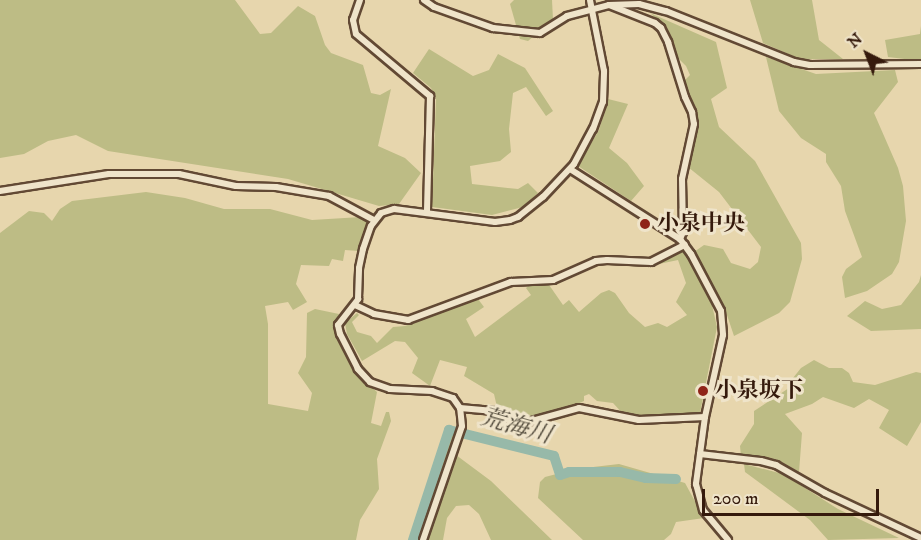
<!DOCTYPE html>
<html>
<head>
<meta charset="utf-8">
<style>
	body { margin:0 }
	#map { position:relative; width:921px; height:540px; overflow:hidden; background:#e7d6ad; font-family:"IM FELL DW Pica","Noto Serif JP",serif }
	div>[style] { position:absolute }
	.green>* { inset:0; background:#bdbc85 }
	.river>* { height:10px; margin:-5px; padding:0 5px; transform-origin:5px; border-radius:5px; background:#97b9a9 }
	.roads { filter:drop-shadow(2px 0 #624934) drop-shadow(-2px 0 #624934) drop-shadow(0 2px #624934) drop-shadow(0 -2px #624934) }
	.minor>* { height:6px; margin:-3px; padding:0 3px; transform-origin:3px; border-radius:3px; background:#efe4ca }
	.dots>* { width:16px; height:16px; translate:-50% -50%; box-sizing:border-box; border:3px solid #efe4ca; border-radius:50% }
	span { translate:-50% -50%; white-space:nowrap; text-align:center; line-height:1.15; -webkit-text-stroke:6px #efe4ca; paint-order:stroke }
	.poi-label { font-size:22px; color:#351a0c; font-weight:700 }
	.left { translate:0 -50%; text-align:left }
	.water-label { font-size:24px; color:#524a3b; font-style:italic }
	.north { position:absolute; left:837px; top:24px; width:60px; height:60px; -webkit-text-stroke:4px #efe4ca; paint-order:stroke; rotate:318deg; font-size:16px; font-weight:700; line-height:24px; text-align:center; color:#351a0c }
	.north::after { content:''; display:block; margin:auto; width:21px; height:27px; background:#351a0c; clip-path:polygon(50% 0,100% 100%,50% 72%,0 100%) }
	.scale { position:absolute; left:702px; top:489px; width:177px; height:27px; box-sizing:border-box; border:3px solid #351a0c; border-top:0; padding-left:8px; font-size:18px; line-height:21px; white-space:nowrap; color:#351a0c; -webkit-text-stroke:4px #efe4ca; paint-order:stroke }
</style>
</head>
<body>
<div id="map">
	<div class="green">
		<div style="clip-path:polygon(0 0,235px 0,260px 34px,271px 33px,298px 6px,315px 16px,325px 45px,331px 53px,363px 65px,371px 93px,380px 95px,391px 89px,378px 146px,405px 158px,421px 173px,399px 204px,379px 206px,288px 179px,108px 151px,76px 135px,48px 141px,24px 154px,0 158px)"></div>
		<div style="clip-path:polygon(514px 0,552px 0,553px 20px,528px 41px,520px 39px,510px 4px)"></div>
		<div style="clip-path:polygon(750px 0,812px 0,819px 40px,843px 59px,800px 59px,763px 43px)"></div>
		<div style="clip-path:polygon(650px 13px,716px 42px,727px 88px,711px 99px,719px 127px,755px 161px,801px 243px,802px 259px,790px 302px,779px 313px,734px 336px,724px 306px,694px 252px,704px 245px,723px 249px,731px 263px,750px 269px,758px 262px,761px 247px,719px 192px,683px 163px,691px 120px,681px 84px,690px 75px,686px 66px,678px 58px,660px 22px)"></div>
		<div style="clip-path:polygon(921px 26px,921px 61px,888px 57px,885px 40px,920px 34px)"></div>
		<div style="clip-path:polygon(429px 49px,473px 76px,489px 70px,498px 54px,525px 68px,553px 111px,546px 116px,526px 87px,513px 93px,509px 129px,511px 152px,500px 161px,470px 166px,472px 184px,518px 189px,528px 183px,538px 193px,523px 207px,492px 215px,432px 207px,436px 99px,431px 88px,413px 73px)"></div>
		<div style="clip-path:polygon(766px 57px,816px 74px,895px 70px,898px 82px,874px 113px,898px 168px,903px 186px,906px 221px,899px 262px,892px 274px,867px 291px,845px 298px,842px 277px,846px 269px,862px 257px,845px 211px,841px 186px,826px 162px,826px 154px,801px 138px,779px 111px)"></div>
		<div style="clip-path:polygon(608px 99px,628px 104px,609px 148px,627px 163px,644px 186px,631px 201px,578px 166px,599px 130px)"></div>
		<div style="clip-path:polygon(146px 192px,185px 198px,224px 209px,270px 209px,312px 220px,361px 217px,367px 222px,359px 251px,345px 250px,343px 261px,332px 259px,329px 266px,301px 265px,296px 284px,307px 302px,293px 310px,288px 302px,265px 306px,268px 324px,268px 404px,308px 411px,312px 393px,298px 373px,306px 357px,307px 313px,315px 309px,339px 314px,335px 330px,354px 371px,377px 392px,371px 423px,381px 426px,386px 412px,389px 412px,391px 421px,377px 459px,379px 489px,360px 520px,356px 540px,0 540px,0 233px,29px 211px,44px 213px,52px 221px,60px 209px,72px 201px)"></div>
		<div style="clip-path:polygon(679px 251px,685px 253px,712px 305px,717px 327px,700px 413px,638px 418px,625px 416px,613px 403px,597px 401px,589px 394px,584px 396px,584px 401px,566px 409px,517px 421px,497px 407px,494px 394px,464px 376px,467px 367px,440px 360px,430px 386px,412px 373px,418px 358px,405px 342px,395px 341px,362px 361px,347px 334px,345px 323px,357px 313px,359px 315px,352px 322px,357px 332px,371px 336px,377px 343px,393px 327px,405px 326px,478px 299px,484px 307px,466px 319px,475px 337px,531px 295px,526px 288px,533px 282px,547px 282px,563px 305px,569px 300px,579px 312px,601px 293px,609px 290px,615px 293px,629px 313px,645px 327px,658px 323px,667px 327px,687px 315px,676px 302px,686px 283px,678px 260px,659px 264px,658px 261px)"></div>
		<div style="clip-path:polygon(921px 275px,921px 329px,871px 331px,847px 316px,865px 301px,882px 309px,901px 305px,919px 282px)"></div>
		<div style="clip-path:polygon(814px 360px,829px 368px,842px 368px,849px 373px,853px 382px,875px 385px,916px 372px,921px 373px,921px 422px,907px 446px,879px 428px,889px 410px,869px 399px,854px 408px,823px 397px,812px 404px,785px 414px,802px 433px,799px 472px,771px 460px,741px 456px,740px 446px,754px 424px,754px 411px,792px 386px,793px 378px,801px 368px)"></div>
		<div style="clip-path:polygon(450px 432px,454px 433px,420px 540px,413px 540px,433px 474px)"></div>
		<div style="clip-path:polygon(456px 455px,491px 481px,552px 540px,491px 540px,479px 514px,469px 505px,456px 506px,447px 518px,443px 540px,427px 540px)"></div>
		<div style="clip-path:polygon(619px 464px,685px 483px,704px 518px,676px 522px,671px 534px,664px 540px,583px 540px,538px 498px,540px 482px,545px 477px,576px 469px)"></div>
		<div style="clip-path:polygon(744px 464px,783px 474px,838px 509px,899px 538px,828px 540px,810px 520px,745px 472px)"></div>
	</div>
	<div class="river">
		<div style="left:413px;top:540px;width:116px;rotate:-71.9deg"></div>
		<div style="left:449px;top:430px;width:108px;rotate:13.9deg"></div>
		<div style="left:554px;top:456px;width:20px;rotate:72deg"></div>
		<div style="left:560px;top:475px;width:9px;rotate:-18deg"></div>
		<div style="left:569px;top:472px;width:51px"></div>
		<div style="left:620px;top:472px;width:27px;rotate:13deg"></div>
		<div style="left:646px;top:478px;width:30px;rotate:2deg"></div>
	</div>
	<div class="roads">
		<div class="minor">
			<div style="left:360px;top:0;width:21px;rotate:109deg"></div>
			<div style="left:353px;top:20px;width:14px;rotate:78deg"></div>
			<div style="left:356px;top:34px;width:97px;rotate:40deg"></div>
			<div style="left:430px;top:96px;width:116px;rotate:91.5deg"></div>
			<div style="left:424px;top:0;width:12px;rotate:35deg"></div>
			<div style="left:434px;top:7px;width:63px;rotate:19.6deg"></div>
			<div style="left:493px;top:28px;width:47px;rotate:6.1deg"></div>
			<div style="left:540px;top:33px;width:32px;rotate:-32deg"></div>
			<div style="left:567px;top:16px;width:43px;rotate:-14.7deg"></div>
			<div style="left:609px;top:5px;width:30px;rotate:-2deg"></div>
			<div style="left:639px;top:4px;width:28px;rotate:15deg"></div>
			<div style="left:666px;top:11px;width:138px;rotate:21.7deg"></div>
			<div style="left:794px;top:62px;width:16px;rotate:11deg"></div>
			<div style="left:810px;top:65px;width:111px;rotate:-0.5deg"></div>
			<div style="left:609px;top:5px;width:49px;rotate:21.4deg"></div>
			<div style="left:655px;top:23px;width:8px;rotate:40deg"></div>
			<div style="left:661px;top:28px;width:16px;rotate:63deg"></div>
			<div style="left:668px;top:42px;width:58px;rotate:72.8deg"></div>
			<div style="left:685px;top:97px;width:17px;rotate:65deg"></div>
			<div style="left:692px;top:112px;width:12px;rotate:81deg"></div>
			<div style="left:694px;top:124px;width:56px;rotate:102.3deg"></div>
			<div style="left:682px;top:179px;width:53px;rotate:88.9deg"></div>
			<div style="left:683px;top:232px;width:8px;rotate:113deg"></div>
			<div style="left:570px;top:169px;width:130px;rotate:32.5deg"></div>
			<div style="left:680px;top:239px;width:19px;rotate:54deg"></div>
			<div style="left:691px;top:254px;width:64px;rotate:62.2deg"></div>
			<div style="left:721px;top:311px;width:24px;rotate:85deg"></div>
			<div style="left:723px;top:335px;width:84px;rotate:102.4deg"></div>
			<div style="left:705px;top:417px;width:68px;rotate:97.7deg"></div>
			<div style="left:696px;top:484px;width:27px;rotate:75deg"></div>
			<div style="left:703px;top:510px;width:39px;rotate:50deg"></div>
			<div style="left:0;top:191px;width:110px;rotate:-8.9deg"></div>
			<div style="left:109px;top:174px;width:70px"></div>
			<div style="left:179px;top:174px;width:58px;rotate:11.9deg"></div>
			<div style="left:236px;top:186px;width:40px;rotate:1.4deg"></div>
			<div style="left:276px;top:187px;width:54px;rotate:9.6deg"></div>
			<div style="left:329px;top:196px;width:51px;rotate:28.1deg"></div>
			<div style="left:355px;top:305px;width:21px;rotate:25deg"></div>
			<div style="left:374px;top:314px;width:35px;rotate:10deg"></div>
			<div style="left:408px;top:320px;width:110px;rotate:-20.3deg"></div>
			<div style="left:511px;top:282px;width:42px;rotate:-2.7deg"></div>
			<div style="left:553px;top:280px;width:47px;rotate:-23.8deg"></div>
			<div style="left:596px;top:261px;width:11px;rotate:-5deg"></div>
			<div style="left:607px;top:260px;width:44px;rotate:2.6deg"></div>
			<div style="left:651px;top:262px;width:38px;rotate:-27deg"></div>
			<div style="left:460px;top:408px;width:37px;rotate:5deg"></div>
			<div style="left:497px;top:411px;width:16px;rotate:38deg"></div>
			<div style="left:510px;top:421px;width:11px;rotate:15deg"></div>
			<div style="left:521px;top:424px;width:60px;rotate:-15.4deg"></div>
			<div style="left:579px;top:408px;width:61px;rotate:11.3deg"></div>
			<div style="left:639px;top:420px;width:66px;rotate:-2.6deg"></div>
			<div style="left:700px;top:454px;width:61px;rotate:6.5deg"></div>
			<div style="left:761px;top:461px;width:16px;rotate:15deg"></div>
			<div style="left:776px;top:465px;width:56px;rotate:29.7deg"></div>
			<div style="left:825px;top:493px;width:106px;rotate:25.1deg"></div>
			<div style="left:423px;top:540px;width:120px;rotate:-71.1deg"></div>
			<div style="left:462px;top:426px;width:18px;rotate:-96deg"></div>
			<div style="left:460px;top:408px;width:12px;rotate:-125deg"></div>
			<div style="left:453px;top:398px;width:22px;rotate:-162deg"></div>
			<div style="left:432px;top:391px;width:42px;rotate:-177.3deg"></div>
			<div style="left:390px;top:389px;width:21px;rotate:-161deg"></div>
			<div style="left:370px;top:382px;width:18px;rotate:-133deg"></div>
			<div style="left:358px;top:369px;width:39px;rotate:-117deg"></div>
			<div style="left:340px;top:334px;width:9px;rotate:-103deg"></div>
			<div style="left:338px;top:325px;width:33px;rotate:-52deg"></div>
			<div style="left:358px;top:299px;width:31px;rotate:-88deg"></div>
			<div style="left:359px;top:268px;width:19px;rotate:-78deg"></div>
			<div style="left:363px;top:249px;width:24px;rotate:-71deg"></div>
			<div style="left:371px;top:226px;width:16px;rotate:-52deg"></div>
			<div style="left:381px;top:213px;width:14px;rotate:-17deg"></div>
			<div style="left:394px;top:209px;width:102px;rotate:7.3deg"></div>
			<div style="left:495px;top:222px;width:15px;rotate:-8deg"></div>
			<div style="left:510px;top:220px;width:9px;rotate:-21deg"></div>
			<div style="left:518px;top:217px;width:32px;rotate:-39deg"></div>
			<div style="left:543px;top:197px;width:45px;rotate:-46.8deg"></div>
			<div style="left:574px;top:164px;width:40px;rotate:-62deg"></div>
			<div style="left:593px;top:129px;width:29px;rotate:-70deg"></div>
			<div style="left:603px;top:102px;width:31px;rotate:-88deg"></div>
			<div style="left:604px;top:71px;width:72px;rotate:-101.2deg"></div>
		</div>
	</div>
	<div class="dots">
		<div style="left:645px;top:224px;background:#8f2418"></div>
		<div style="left:703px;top:391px;background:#8f2418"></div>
	</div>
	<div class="poi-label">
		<span class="left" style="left:657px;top:224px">小泉中央</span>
		<span class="left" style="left:715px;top:391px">小泉坂下</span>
	</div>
	<div class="water-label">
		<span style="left:516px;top:427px;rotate:16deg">荒海川</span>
	</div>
	<div class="north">N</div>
	<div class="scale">200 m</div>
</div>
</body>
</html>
